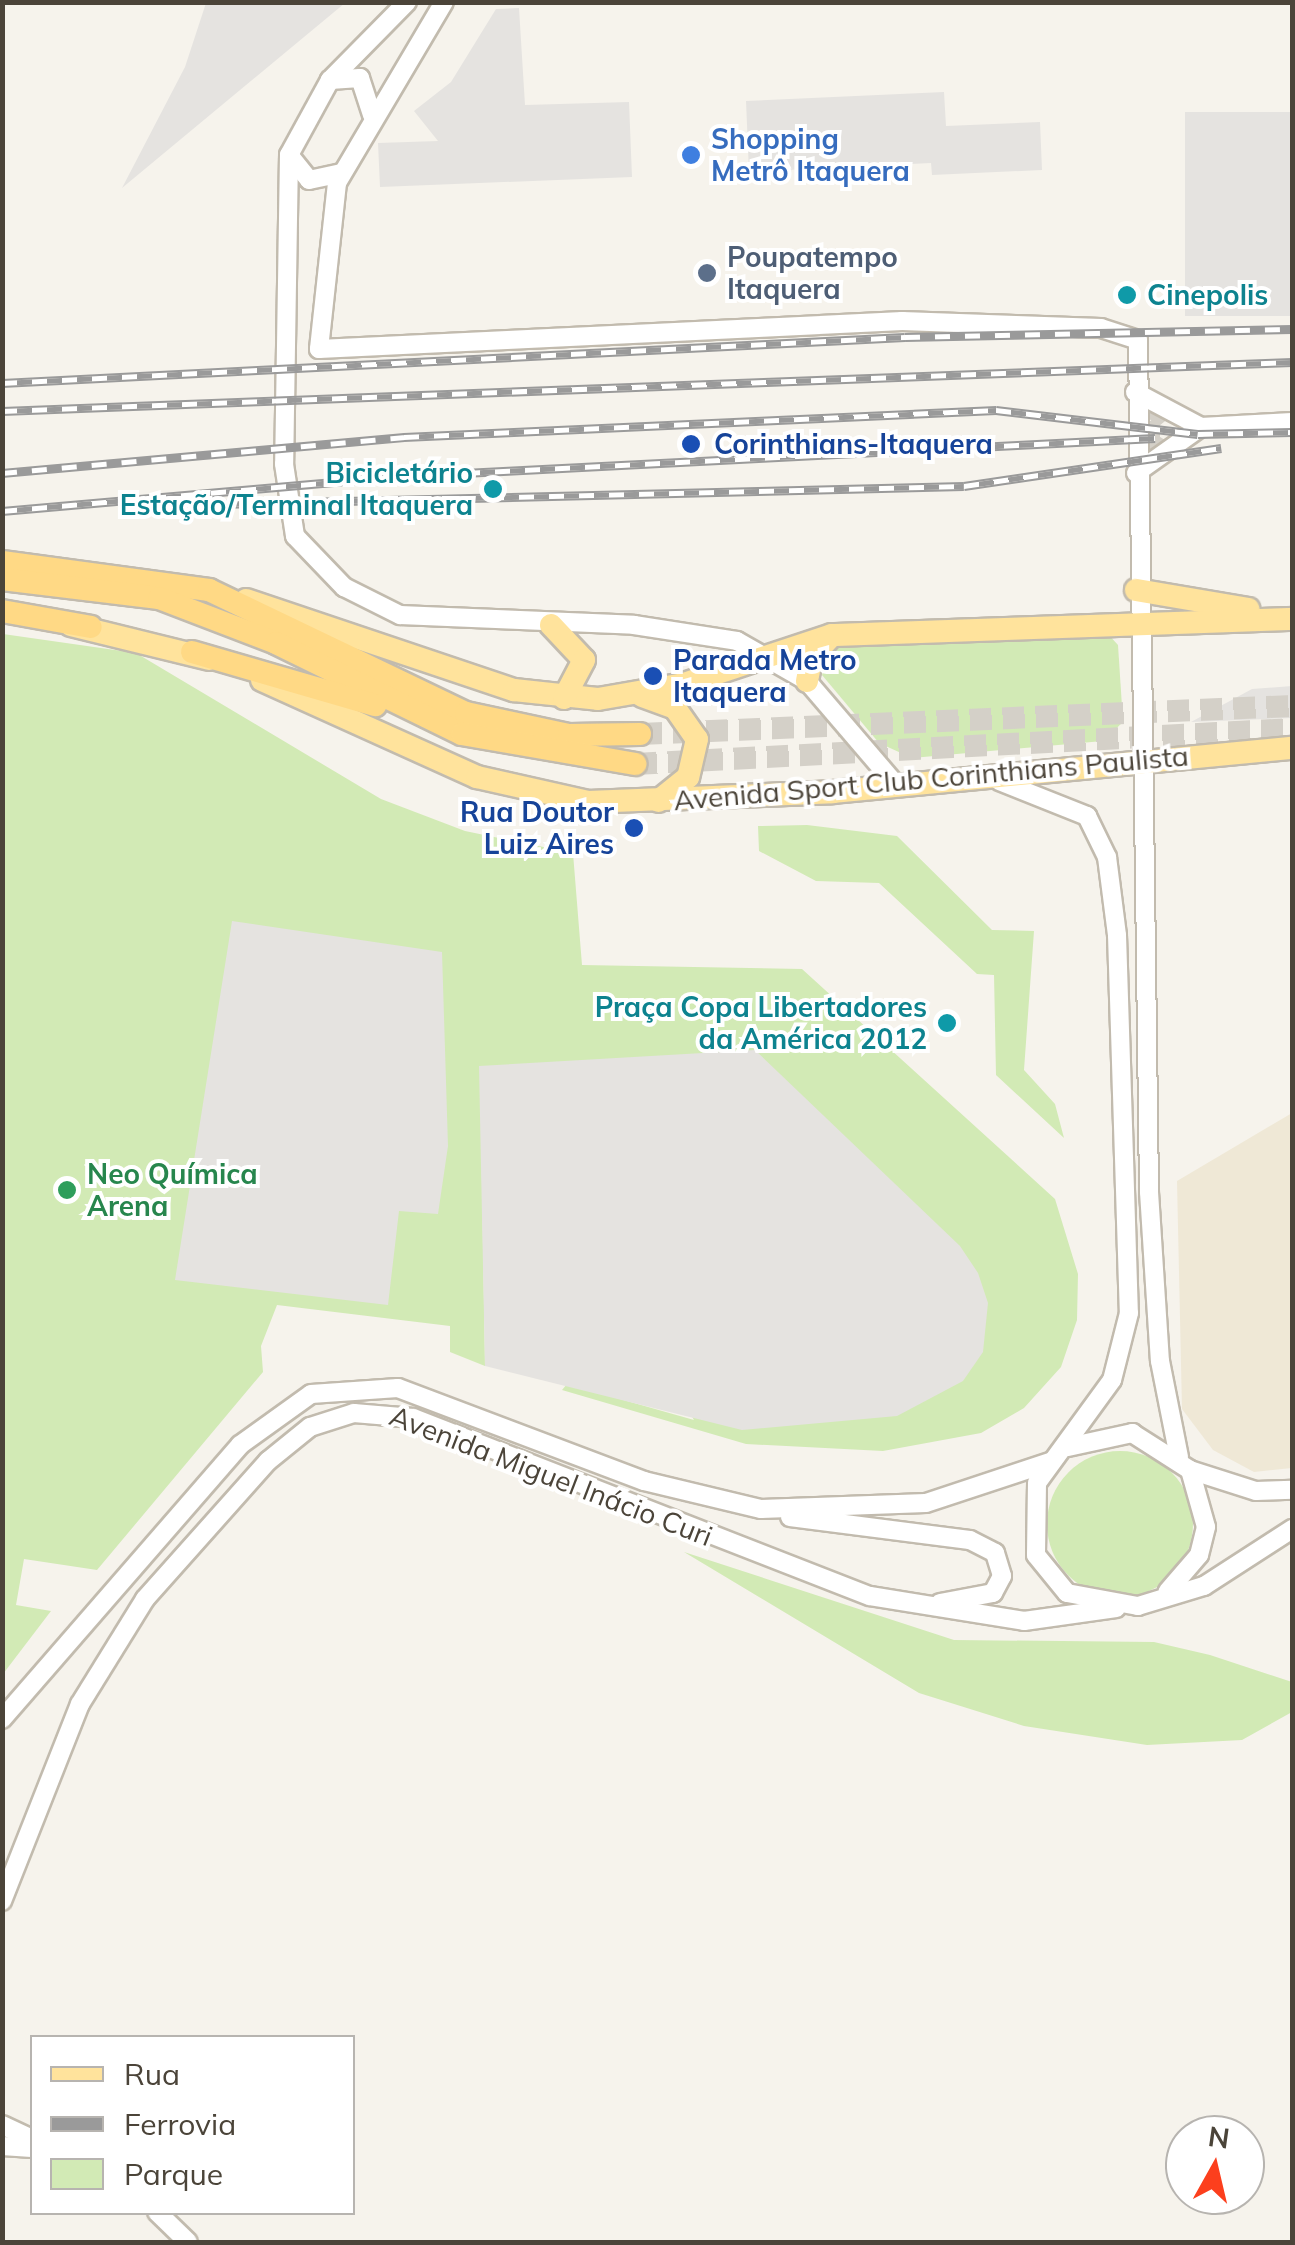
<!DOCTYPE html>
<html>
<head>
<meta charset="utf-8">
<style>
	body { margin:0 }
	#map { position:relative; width:1295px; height:2245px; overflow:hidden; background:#f6f3ec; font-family:Mulish,sans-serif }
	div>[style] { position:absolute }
	.education>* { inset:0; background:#efe8d6 }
	.green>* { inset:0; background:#d2eab5 }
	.round { border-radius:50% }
	.parking>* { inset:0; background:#e5e3e0; transform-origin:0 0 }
	.tertiary-tunnel>* { height:18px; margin-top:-9px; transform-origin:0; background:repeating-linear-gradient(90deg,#d4d0c8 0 18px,transparent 0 27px) }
	.trunk-tunnel>* { height:22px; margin-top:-11px; transform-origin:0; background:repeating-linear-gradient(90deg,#d4d0c8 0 22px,transparent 0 33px) }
	.roads { filter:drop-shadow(2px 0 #c2bbae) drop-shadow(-2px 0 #c2bbae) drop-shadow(0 2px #c2bbae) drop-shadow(0 -2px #c2bbae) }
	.tertiary>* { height:18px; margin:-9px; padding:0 9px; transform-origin:9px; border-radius:9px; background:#fff }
	.primary>* { height:22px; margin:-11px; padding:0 11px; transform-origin:11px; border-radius:11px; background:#ffe39c }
	.trunk>* { height:22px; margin:-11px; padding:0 11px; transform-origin:11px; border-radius:11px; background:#ffd985 }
	.rail>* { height:9px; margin-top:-4.5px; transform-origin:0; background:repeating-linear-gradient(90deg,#fff 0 15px,#9a9a9a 0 30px); box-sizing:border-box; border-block:2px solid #9a9a9a }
	.dots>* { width:28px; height:28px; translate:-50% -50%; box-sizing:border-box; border:5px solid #fff; border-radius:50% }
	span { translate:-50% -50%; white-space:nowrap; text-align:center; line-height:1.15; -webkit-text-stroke:8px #fff; paint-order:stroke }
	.shop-label { font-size:28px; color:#366cbe; font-weight:700 }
	.left { translate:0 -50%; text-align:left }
	.service-label { font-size:28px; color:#4e5e75; font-weight:700 }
	.culture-label { font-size:28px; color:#0d838f; font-weight:700 }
	.right { translate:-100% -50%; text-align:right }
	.transit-label { font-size:28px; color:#164399; font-weight:700 }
	.street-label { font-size:28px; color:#4b4439 }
	.leisure-label { font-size:28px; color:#27864d; font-weight:700 }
	.frame { position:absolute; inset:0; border:5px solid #4b4439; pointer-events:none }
	.legend { position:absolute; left:30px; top:2035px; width:325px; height:180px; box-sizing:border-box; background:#fff; border:2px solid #b7b4b0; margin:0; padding:12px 18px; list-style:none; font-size:30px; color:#4b4439 }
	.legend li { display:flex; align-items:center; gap:20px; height:50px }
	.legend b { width:50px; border:2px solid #b7b4b0 }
	.north { position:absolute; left:1165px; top:2115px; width:100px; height:100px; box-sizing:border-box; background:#fff; border:2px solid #b7b4b0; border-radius:50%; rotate:8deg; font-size:28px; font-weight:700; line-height:40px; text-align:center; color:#4b4439 }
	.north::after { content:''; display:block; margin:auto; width:35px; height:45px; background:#fc3f1d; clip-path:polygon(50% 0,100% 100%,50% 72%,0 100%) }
</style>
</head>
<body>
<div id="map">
	<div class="education">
		<div style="clip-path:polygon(1292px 1113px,1292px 1468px,1254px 1472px,1213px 1450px,1182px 1409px,1177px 1181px)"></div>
	</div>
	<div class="green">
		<div style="clip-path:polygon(1107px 633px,1118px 645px,1123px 722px,1103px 741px,912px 758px,879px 743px,822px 675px,836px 644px)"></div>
		<div style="clip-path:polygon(3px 634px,136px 653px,381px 799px,465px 831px,573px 853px,582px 965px,802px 969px,1055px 1199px,1078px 1274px,1077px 1320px,1061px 1367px,1024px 1408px,981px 1433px,883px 1451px,746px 1444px,562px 1390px,567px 1384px,694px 1420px,480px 1066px,485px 1366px,450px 1352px,450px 1326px,277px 1305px,261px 1346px,263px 1372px,97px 1570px,24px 1559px,16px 1605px,51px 1611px,3px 1674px)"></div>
		<div style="clip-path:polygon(807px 825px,897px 836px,992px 930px,1034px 931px,1024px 1070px,1055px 1104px,1064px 1138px,996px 1075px,994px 975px,977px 974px,879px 883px,816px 881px,759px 851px,758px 826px)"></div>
		<div class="round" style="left:1047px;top:1451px;width:146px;height:146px"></div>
		<div style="clip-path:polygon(684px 1552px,954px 1640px,1154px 1642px,1210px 1655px,1292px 1682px,1292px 1712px,1242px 1740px,1147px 1745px,1024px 1726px,919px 1693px)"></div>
	</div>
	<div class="parking">
		<div style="clip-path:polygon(206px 3px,345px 3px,122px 188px,185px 67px)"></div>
		<div style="clip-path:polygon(519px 8px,525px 105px,629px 102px,632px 177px,380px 187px,378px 143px,438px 141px,414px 111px,451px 82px,496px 9px)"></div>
		<div style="clip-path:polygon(944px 92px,946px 126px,1040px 122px,1042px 170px,932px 175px,931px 163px,749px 172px,746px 101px)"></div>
		<div style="left:1292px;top:112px;width:204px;height:107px;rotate:90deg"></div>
		<div style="clip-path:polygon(1292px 686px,1292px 718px,1191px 722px,1252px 689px)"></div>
		<div style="clip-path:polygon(232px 921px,442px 952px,448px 1146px,438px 1214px,399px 1211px,388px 1305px,175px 1280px)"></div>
		<div style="clip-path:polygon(755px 1050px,960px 1246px,978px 1273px,988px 1303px,983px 1352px,963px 1381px,897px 1416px,742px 1430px,485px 1366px,479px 1066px)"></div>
	</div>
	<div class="tertiary-tunnel">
		<div style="left:1162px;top:412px;width:14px;rotate:141deg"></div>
		<div style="left:1151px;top:421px;width:21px;rotate:90deg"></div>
		<div style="left:1151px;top:442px;width:15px;rotate:32deg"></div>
	</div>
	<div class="trunk-tunnel">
		<div style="left:640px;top:734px;width:653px;rotate:-2.46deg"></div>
		<div style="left:635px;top:764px;width:658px;rotate:-3.05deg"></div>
	</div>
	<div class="roads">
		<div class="tertiary">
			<div style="left:407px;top:2px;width:110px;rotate:134.6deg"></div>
			<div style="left:330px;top:80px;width:85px;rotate:118.7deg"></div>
			<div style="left:289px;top:155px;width:309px;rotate:90.9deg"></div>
			<div style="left:284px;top:464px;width:73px;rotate:81.3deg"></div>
			<div style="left:295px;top:536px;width:71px;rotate:46.1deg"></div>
			<div style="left:344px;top:587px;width:63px;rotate:26.6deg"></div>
			<div style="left:400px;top:615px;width:234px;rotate:2.4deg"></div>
			<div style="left:634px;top:625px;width:104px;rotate:8.8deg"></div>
			<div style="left:737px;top:641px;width:81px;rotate:29.7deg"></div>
			<div style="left:807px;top:681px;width:138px;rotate:49.4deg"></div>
			<div style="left:444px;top:2px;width:210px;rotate:120.6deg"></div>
			<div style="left:337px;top:183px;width:167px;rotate:96.2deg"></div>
			<div style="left:319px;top:349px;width:584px;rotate:-2.75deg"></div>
			<div style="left:902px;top:321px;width:199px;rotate:2deg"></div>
			<div style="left:1101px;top:328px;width:39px;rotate:18deg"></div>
			<div style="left:1138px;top:340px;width:852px;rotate:89.26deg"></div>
			<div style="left:1149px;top:1192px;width:169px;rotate:86.3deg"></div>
			<div style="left:1160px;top:1361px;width:98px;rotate:78.8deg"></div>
			<div style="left:330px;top:80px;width:30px;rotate:-4deg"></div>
			<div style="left:360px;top:78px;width:39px;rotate:72deg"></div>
			<div style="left:289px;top:155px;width:32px;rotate:51deg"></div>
			<div style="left:309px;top:180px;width:33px;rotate:-12deg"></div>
			<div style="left:1135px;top:392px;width:75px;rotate:27.9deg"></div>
			<div style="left:1201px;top:427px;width:91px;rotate:-3.1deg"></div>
			<div style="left:1136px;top:473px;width:80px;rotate:-35.3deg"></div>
			<div style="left:999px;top:781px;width:95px;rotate:21.7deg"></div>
			<div style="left:1087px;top:816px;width:46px;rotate:64deg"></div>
			<div style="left:1107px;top:857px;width:79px;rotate:82.7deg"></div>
			<div style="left:1117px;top:935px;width:378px;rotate:88.2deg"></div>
			<div style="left:1129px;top:1313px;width:69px;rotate:104.2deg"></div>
			<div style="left:1112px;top:1380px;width:127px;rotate:126.1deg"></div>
			<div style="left:1037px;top:1483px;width:72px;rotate:90.8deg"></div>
			<div style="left:1036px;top:1555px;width:49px;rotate:50.8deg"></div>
			<div style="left:1067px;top:1593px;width:72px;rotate:10.4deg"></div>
			<div style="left:1138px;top:1606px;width:69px;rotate:-16.9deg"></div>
			<div style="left:1204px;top:1586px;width:105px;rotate:-32.9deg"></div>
			<div style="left:1068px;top:1447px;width:66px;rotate:-12.3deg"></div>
			<div style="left:1132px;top:1433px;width:69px;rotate:32.5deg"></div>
			<div style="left:1190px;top:1470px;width:59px;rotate:74.3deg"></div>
			<div style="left:1206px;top:1527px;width:29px;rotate:104deg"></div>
			<div style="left:1199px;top:1555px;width:48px;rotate:130.7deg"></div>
			<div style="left:1190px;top:1470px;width:69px;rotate:17.7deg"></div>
			<div style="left:1256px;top:1491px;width:36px;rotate:-2deg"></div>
			<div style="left:790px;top:1517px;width:181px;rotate:7.3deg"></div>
			<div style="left:970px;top:1540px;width:28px;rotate:27deg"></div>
			<div style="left:995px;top:1553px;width:24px;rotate:73deg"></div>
			<div style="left:1002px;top:1576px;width:19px;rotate:118deg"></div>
			<div style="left:993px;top:1593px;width:54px;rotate:169.3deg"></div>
			<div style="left:2px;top:1719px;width:363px;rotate:-49deg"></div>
			<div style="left:240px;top:1445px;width:87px;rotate:-35.7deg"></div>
			<div style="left:311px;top:1394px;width:87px;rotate:-3.9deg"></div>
			<div style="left:398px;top:1388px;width:263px;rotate:20.7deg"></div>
			<div style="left:644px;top:1481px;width:120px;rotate:13.5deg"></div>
			<div style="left:761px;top:1509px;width:165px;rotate:-2.1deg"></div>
			<div style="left:926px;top:1503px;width:131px;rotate:-18.3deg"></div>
			<div style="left:2px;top:1901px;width:212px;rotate:-68.4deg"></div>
			<div style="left:80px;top:1704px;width:123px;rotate:-58.2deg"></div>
			<div style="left:145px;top:1599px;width:185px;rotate:-48.3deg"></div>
			<div style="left:268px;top:1461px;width:54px;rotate:-39deg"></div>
			<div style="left:310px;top:1427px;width:46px;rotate:-17.7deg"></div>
			<div style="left:354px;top:1413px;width:59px;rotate:4.8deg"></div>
			<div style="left:413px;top:1418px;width:490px;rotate:21.3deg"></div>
			<div style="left:870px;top:1596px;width:156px;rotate:9.2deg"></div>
			<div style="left:1024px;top:1621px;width:93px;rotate:-8deg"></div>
			<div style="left:2px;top:2125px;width:33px;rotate:25deg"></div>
			<div style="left:2px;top:2146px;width:30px;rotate:4deg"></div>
			<div style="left:157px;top:2212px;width:43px;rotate:44.1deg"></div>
		</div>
		<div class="primary">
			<div style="left:1136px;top:590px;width:114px;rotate:9.6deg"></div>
			<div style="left:246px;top:600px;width:283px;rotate:18.6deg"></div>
			<div style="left:514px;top:690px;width:84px;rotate:6.1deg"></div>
			<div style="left:598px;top:699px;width:87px;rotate:-9.9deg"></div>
			<div style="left:684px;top:684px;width:156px;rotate:-18.3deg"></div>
			<div style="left:832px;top:635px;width:460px;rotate:-2deg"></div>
			<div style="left:71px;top:625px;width:142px;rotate:13.8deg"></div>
			<div style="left:551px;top:625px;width:48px;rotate:46.7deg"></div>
			<div style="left:584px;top:660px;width:43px;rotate:117.8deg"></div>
			<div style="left:262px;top:680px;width:236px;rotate:24.3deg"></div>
			<div style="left:477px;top:777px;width:114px;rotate:12.7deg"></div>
			<div style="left:588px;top:802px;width:245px;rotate:-2.3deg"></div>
			<div style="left:833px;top:792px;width:461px;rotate:-5.5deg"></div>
			<div style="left:807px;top:681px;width:25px;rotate:-79deg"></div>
			<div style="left:812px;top:656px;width:29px;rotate:-46deg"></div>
			<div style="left:642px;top:696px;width:35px;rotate:20deg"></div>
			<div style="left:675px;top:708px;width:38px;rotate:55deg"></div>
			<div style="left:697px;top:739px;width:39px;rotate:103deg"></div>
			<div style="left:688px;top:777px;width:38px;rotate:141deg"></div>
		</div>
		<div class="trunk">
			<div style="left:2px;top:562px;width:209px;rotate:7.7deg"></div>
			<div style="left:209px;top:590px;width:285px;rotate:25.6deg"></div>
			<div style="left:466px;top:713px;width:105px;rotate:12.1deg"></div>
			<div style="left:569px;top:735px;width:71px;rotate:-0.8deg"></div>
			<div style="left:2px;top:579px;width:158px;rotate:6.9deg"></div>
			<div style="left:159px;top:598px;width:125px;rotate:21deg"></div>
			<div style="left:276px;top:643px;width:207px;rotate:26.1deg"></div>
			<div style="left:462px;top:734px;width:176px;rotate:9.8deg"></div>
			<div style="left:2px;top:611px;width:90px;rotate:10.2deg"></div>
			<div style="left:192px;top:652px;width:191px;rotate:16.2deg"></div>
		</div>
	</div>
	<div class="rail">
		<div style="left:2px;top:383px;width:904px;rotate:-2.92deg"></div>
		<div style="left:905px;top:337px;width:387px;rotate:-1.2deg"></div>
		<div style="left:2px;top:411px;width:1291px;rotate:-2.18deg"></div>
		<div style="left:2px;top:473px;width:404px;rotate:-5.1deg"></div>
		<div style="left:404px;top:437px;width:593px;rotate:-2.61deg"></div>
		<div style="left:996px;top:410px;width:203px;rotate:6.8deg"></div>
		<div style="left:1198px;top:434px;width:94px;rotate:-1.2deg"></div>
		<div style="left:219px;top:504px;width:745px;rotate:-1.38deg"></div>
		<div style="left:964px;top:486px;width:260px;rotate:-8.4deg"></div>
		<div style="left:2px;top:511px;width:405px;rotate:-5deg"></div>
		<div style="left:405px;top:476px;width:751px;rotate:-2.9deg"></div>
	</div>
	<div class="dots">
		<div style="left:691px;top:155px;background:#3f7fe0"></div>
		<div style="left:707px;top:273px;background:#5c6f8a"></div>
		<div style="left:1127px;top:295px;background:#0f9aa8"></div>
		<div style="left:691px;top:444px;background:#1a4fb4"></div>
		<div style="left:493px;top:489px;background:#0f9aa8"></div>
		<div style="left:653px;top:676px;background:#1a4fb4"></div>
		<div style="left:634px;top:828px;background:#1a4fb4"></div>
		<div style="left:947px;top:1023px;background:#0f9aa8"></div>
		<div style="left:67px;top:1190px;background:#2e9e5b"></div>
	</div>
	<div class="shop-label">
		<span class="left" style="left:711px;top:155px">Shopping<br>Metrô Itaquera</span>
	</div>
	<div class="service-label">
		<span class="left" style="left:727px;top:273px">Poupatempo<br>Itaquera</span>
	</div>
	<div class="culture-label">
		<span class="left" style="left:1147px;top:295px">Cinepolis</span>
		<span class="right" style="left:473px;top:489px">Bicicletário<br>Estação/Terminal Itaquera</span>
		<span class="right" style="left:927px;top:1023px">Praça Copa Libertadores<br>da América 2012</span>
	</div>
	<div class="transit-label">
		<span class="left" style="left:714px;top:444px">Corinthians-Itaquera</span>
		<span class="left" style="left:673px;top:676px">Parada Metro<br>Itaquera</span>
		<span class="right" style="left:614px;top:828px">Rua Doutor<br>Luiz Aires</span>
	</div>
	<div class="street-label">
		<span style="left:931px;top:778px;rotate:-5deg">Avenida Sport Club Corinthians Paulista</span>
		<span style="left:551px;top:1476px;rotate:21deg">Avenida Miguel Inácio Curi</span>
	</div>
	<div class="leisure-label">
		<span class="left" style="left:87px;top:1190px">Neo Química<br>Arena</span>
	</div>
	<div class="frame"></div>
	<ul class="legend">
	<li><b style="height:12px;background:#ffe39c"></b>Rua</li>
	<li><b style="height:12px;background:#9a9a9a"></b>Ferrovia</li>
	<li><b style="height:28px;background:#d2eab5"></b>Parque</li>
	</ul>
	<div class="north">N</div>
</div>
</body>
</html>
